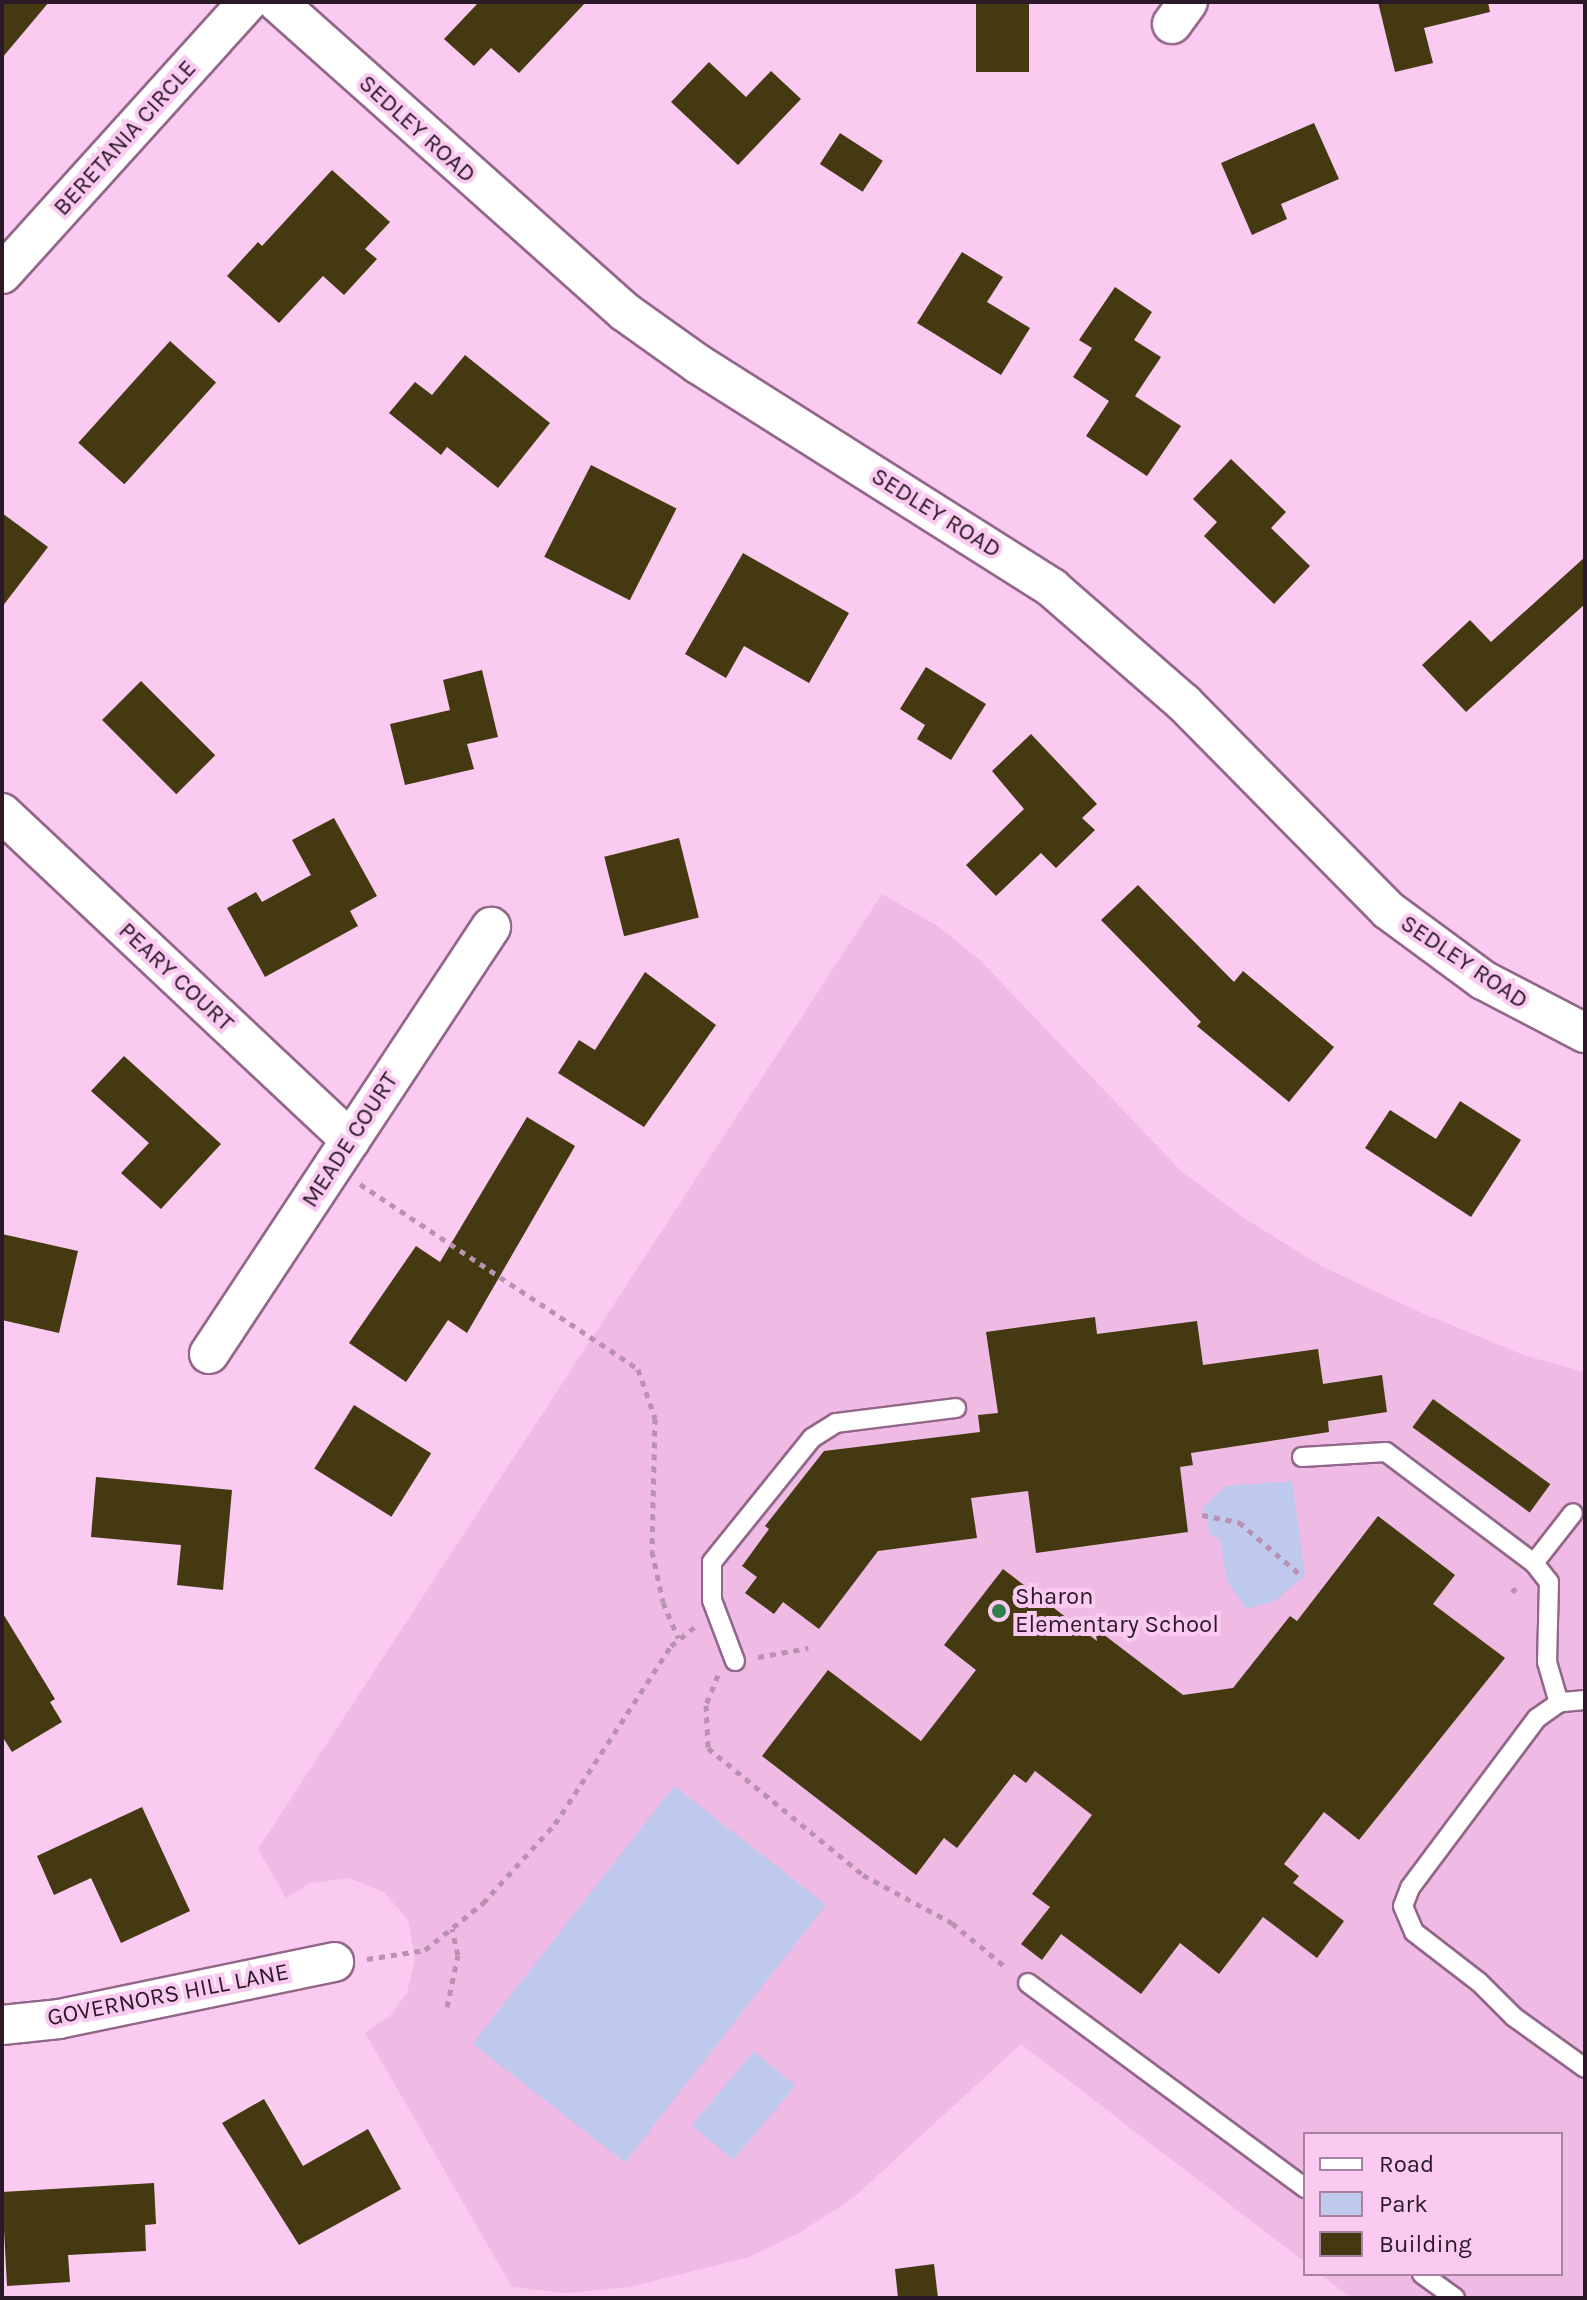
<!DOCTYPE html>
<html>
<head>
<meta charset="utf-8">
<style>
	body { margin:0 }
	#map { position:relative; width:1587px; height:2300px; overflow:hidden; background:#facaf0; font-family:Karla,sans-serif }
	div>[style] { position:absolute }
	.built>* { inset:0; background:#efbae4 }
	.green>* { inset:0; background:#bfc9ee; transform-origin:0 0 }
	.building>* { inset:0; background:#453911; transform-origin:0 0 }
	.path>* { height:5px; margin-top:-2.5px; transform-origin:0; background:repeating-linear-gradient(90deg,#b892b0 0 6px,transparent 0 12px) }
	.roads { filter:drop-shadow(2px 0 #92678a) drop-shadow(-2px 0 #92678a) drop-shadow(0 2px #92678a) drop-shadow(0 -2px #92678a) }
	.service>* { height:18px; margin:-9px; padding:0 9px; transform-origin:9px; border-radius:9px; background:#fff }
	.minor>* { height:38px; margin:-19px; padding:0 19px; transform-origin:19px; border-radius:19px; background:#fff }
	.dots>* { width:22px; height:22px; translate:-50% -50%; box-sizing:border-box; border:4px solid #facaf0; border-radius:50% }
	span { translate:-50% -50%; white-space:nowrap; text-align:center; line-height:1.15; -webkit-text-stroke:8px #facaf0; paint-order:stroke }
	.street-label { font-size:24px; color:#2b1928 }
	.poi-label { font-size:24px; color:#2b1928 }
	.left { translate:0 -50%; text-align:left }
	.frame { position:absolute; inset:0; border:4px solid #2b1928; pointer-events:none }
	.legend { position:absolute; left:1303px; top:2132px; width:260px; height:144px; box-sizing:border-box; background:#facaf0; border:2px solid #a783a0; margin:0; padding:10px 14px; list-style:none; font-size:24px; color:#2b1928 }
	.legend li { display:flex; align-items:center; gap:16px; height:40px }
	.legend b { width:40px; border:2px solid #a783a0 }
</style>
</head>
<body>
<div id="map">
	<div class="built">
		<div style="clip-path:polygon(882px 894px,936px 925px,979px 959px,1182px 1172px,1244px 1218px,1321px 1266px,1422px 1313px,1526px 1356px,1585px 1372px,1585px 2298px,1352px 2298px,1320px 2274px,1561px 2274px,1561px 2134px,1305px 2134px,1305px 2262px,1021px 2044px,853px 2198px,799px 2233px,749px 2257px,630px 2287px,566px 2293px,512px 2287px,365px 2033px,390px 2016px,407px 1993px,415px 1959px,408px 1920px,384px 1892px,348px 1878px,310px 1883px,286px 1898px,258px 1849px)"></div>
	</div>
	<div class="green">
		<div style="clip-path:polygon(1292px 1481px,1305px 1575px,1275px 1601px,1246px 1609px,1227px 1581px,1220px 1540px,1210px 1534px,1203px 1508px,1225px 1486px)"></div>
		<div style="left:674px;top:1786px;width:193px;height:327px;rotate:38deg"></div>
		<div style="left:754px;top:2051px;width:54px;height:97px;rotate:40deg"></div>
	</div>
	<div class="building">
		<div style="clip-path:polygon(2px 2px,49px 2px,2px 58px)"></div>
		<div style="clip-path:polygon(479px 2px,586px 2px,519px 73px,491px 48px,474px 66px,444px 39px)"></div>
		<div style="left:976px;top:2px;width:53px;height:70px"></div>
		<div style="clip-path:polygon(1378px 2px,1488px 2px,1490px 12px,1424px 28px,1433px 63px,1395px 72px)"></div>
		<div style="clip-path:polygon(709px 62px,746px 97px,771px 71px,801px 99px,738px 165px,671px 102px)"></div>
		<div style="clip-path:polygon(1314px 123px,1339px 179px,1281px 204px,1287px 219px,1252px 235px,1221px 163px)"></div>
		<div style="left:840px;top:133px;width:51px;height:37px;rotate:33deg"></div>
		<div style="clip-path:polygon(332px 170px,390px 222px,365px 249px,377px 259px,344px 295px,323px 276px,279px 323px,227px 276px,258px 242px,262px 246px)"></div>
		<div style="clip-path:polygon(962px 252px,1003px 277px,987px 302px,1030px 328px,1001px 375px,917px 323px)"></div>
		<div style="clip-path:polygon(1115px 287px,1152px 312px,1134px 340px,1161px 357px,1135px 396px,1181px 426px,1147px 476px,1086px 436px,1109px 401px,1073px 377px,1092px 348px,1079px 340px)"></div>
		<div style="left:170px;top:341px;width:62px;height:137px;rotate:42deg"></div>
		<div style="clip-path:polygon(465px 355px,550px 423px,498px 488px,447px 447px,441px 455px,389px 413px,415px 382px,432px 395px)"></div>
		<div style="clip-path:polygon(1231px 459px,1286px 512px,1271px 528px,1310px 566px,1274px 604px,1204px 536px,1217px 522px,1193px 499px)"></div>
		<div style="left:591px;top:465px;width:96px;height:103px;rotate:27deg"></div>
		<div style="clip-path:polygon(2px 513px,48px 547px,2px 607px)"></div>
		<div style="clip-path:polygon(743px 553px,849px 613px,809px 683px,744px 646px,726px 678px,685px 654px)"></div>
		<div style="clip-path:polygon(1585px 557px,1585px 604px,1466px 712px,1422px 665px,1470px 620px,1491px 642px)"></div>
		<div style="clip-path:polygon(926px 667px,986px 704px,951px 760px,917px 739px,925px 725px,900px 709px)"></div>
		<div style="clip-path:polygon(482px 670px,498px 737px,467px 744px,474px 769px,405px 785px,390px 724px,450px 710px,443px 680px)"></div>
		<div style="left:141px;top:681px;width:105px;height:55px;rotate:45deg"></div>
		<div style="clip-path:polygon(1031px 734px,1097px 804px,1082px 818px,1095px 830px,1056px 868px,1041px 853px,996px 896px,966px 865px,1024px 809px,992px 771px)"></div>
		<div style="clip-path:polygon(334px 818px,377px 896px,350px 911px,358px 926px,265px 977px,227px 908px,256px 892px,262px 902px,311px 875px,292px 840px)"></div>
		<div style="left:679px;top:838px;width:82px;height:77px;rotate:76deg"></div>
		<div style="clip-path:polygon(1138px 885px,1234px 982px,1243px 971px,1334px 1047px,1289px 1102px,1197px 1026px,1201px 1022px,1101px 920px)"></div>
		<div style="clip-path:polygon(645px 972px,716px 1025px,644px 1127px,558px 1073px,579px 1040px,595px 1050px)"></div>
		<div style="clip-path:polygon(124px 1056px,221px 1144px,161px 1209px,121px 1173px,149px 1143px,91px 1091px)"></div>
		<div style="clip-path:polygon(1460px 1101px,1521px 1140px,1471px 1217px,1365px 1148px,1390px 1110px,1436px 1139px)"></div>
		<div style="clip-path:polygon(527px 1117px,575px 1146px,467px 1333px,448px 1320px,406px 1382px,349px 1343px,416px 1246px,440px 1262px)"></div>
		<div style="clip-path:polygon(2px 1234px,78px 1251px,59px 1333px,2px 1320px)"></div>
		<div style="clip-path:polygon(1095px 1317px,1097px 1334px,1197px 1321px,1203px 1365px,1318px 1349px,1323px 1384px,1382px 1375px,1387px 1412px,1328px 1421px,1329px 1432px,1191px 1453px,1193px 1465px,1180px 1467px,1188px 1532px,1036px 1553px,1028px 1491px,971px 1498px,977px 1538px,878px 1551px,819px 1629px,783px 1602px,774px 1614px,745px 1593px,757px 1577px,742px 1566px,769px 1529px,765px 1526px,824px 1451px,980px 1432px,978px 1415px,998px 1413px,986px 1332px)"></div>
		<div style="left:1433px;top:1399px;width:145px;height:35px;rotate:36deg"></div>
		<div style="left:354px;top:1405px;width:91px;height:75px;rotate:32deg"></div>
		<div style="clip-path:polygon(96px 1477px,232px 1490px,223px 1590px,177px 1585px,181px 1545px,91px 1537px)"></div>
		<div style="clip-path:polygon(1378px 1516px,1455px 1575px,1433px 1604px,1505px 1658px,1359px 1840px,1324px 1812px,1284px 1864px,1299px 1876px,1293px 1883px,1344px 1921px,1317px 1958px,1263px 1917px,1219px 1974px,1180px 1943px,1141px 1994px,1061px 1934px,1042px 1960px,1021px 1944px,1050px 1907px,1032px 1894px,1092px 1815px,1035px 1771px,1026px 1783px,1014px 1774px,957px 1848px,944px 1838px,916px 1875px,762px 1756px,828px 1670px,921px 1741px,976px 1670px,944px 1645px,1003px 1569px,1097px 1641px,1095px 1628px,1183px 1695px,1233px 1688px,1290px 1616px,1297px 1621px)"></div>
		<div style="clip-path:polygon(2px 1612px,55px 1699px,50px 1702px,62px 1722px,12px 1752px,2px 1736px)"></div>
		<div style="clip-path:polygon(142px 1807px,190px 1911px,121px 1943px,91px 1878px,54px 1895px,37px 1856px)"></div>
		<div style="clip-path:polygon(264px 2099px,303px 2166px,368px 2129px,401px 2189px,299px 2245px,222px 2123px)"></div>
		<div style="clip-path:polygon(154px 2183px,156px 2224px,145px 2225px,146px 2251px,68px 2255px,70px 2282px,7px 2286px,2px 2192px)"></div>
		<div style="clip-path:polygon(934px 2264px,938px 2298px,898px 2298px,895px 2269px)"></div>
	</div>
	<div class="path">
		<div style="left:360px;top:1184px;width:334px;rotate:33.6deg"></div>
		<div style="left:638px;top:1369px;width:52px;rotate:70.9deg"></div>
		<div style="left:655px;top:1418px;width:133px;rotate:91.3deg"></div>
		<div style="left:652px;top:1551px;width:52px;rotate:77.8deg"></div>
		<div style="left:663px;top:1602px;width:39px;rotate:67deg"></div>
		<div style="left:1202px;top:1515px;width:38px;rotate:11deg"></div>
		<div style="left:1239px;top:1522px;width:84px;rotate:40.7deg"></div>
		<div style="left:1512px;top:1592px;width:6px;rotate:-45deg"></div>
		<div style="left:758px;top:1657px;width:51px;rotate:-10.2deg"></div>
		<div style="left:718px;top:1675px;width:32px;rotate:112deg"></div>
		<div style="left:706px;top:1705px;width:43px;rotate:87.3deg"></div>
		<div style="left:708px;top:1748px;width:200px;rotate:39.3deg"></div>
		<div style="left:863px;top:1875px;width:101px;rotate:28.3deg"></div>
		<div style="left:952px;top:1923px;width:72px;rotate:39.4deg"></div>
		<div style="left:367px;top:1959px;width:59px;rotate:-8.8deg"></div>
		<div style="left:425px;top:1950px;width:75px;rotate:-39deg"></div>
		<div style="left:483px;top:1903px;width:107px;rotate:-47.7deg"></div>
		<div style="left:555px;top:1824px;width:212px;rotate:-56.9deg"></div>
		<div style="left:671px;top:1646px;width:32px;rotate:-39deg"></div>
		<div style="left:447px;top:2007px;width:53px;rotate:-78.1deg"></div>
		<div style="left:458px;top:1955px;width:27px;rotate:-103deg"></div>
	</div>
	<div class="roads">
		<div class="service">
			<div style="left:1302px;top:1457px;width:84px;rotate:-3.4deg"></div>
			<div style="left:1386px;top:1452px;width:185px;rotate:36.9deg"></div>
			<div style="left:1534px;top:1563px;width:24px;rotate:52deg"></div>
			<div style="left:1549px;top:1582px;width:80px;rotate:91.4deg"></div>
			<div style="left:1547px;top:1662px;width:43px;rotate:73.7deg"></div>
			<div style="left:1534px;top:1563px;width:63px;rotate:-52deg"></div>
			<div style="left:735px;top:1661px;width:65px;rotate:-110.7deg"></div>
			<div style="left:712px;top:1600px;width:38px;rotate:-90deg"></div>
			<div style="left:712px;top:1562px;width:159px;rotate:-51.1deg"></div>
			<div style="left:812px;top:1438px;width:28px;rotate:-32deg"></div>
			<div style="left:836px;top:1423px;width:121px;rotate:-7.1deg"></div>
			<div style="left:1585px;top:1700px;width:25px;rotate:175deg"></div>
			<div style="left:1560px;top:1702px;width:28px;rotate:145deg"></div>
			<div style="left:1537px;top:1718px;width:212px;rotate:126.8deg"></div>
			<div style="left:1410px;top:1888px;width:19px;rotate:111deg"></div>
			<div style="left:1403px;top:1906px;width:28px;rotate:67deg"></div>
			<div style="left:1414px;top:1932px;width:82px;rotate:37.6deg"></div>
			<div style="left:1479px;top:1982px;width:49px;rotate:45deg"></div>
			<div style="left:1514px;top:2017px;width:87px;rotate:35.7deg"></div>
			<div style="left:1028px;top:1983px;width:345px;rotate:36.5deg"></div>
			<div style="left:1422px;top:2274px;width:41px;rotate:36deg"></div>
		</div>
		<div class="minor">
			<div style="left:277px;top:2px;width:466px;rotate:41.7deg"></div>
			<div style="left:625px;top:312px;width:90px;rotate:35.5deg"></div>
			<div style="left:698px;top:364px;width:419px;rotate:32.3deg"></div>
			<div style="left:1052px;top:588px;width:175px;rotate:41.1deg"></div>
			<div style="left:1184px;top:703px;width:291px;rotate:45.4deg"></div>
			<div style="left:1388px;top:910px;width:118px;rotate:36.4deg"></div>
			<div style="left:1483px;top:980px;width:115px;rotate:27.5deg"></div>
			<div style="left:1172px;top:24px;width:27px;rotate:-54deg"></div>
			<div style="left:2px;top:274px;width:367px;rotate:-47.9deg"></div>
			<div style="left:2px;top:813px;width:478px;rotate:43.2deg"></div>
			<div style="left:209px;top:1354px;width:512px;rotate:-56.56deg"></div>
			<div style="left:2px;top:2025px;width:57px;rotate:-6deg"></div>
			<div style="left:59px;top:2019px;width:281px;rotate:-11.7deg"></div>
		</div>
	</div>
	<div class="dots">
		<div style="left:999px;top:1611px;background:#317f4e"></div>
	</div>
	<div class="street-label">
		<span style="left:417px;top:129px;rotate:42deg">SEDLEY ROAD</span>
		<span style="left:125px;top:138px;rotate:-48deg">BERETANIA CIRCLE</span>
		<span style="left:936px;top:513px;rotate:32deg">SEDLEY ROAD</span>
		<span style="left:1464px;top:962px;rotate:34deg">SEDLEY ROAD</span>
		<span style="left:176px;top:977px;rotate:43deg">PEARY COURT</span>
		<span style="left:350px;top:1140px;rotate:-57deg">MEADE COURT</span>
		<span style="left:168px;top:1995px;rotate:-11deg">GOVERNORS HILL LANE</span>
	</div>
	<div class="poi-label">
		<span class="left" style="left:1015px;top:1611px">Sharon<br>Elementary School</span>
	</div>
	<div class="frame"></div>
	<ul class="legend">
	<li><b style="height:10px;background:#fff"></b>Road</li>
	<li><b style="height:22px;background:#bfc9ee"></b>Park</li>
	<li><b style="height:22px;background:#453911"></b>Building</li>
	</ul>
</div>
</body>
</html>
